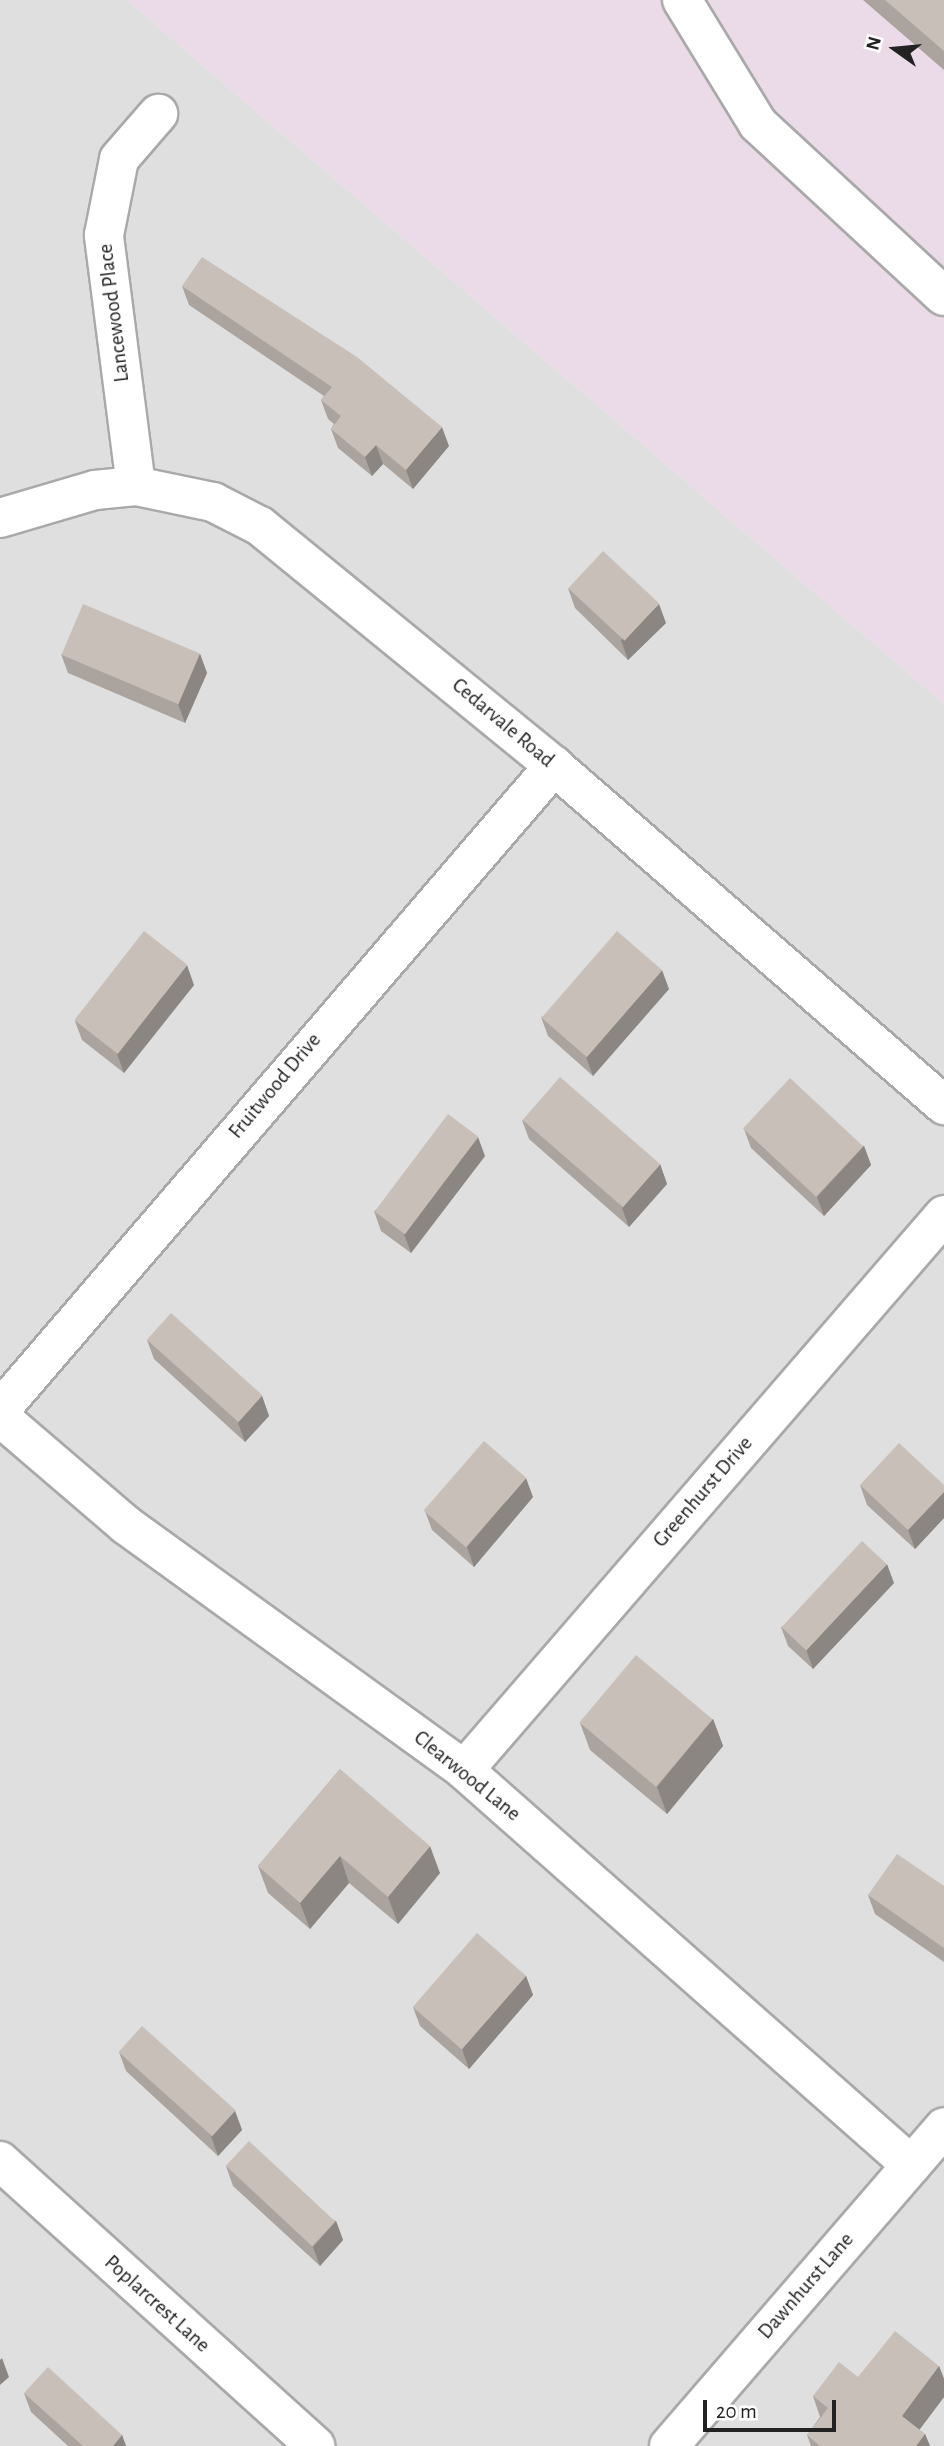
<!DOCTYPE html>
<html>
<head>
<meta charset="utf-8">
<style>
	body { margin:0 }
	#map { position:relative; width:944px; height:2446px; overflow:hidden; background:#f2efe9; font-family:"Alegreya Sans",sans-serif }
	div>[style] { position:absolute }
	.residential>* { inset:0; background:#e0dfdf }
	.industrial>* { inset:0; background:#ebdbe8 }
	.roads { filter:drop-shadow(2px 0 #a9a9a9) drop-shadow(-2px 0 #a9a9a9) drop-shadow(0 2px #a9a9a9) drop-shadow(0 -2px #a9a9a9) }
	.minor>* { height:38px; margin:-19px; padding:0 19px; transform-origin:19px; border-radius:19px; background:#fff }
	.wall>* { inset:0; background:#aba49e }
	.shaded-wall>* { inset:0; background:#8b8681 }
	.building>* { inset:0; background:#c7bfb8; transform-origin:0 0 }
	span { translate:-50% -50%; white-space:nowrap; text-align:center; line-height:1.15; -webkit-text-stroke:6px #fff; paint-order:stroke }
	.street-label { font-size:21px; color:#222 }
	.north { position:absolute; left:860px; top:14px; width:70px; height:70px; -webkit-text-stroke:5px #fff; paint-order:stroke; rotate:285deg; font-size:19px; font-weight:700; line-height:28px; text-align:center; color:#222 }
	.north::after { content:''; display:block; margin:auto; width:24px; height:32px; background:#222; clip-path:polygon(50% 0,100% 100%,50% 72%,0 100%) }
	.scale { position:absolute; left:703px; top:2400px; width:133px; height:32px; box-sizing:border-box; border:4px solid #222; border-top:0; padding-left:9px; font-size:21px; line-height:24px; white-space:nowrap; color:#222; -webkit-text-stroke:5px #fff; paint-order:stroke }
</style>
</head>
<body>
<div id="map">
	<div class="residential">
		<div style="clip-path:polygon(0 0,127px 0,944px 704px,944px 2446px,0 2446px)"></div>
	</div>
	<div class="industrial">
		<div style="clip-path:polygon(127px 0,944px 0,944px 704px)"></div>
	</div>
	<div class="roads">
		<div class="minor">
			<div style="left:682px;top:0;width:145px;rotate:58.5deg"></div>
			<div style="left:758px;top:124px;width:253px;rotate:42.8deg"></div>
			<div style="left:136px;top:486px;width:253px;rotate:-97.3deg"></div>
			<div style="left:104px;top:235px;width:77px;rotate:-78.8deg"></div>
			<div style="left:119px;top:159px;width:60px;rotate:-49.1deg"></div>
			<div style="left:0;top:518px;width:99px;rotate:-16.4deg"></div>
			<div style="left:95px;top:490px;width:41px;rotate:-5.6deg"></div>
			<div style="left:136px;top:486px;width:79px;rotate:11.7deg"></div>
			<div style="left:213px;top:502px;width:53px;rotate:27.1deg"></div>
			<div style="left:260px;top:526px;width:380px;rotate:39.2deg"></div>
			<div style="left:554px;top:766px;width:517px;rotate:41deg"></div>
			<div style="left:0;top:1410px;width:850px;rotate:-49.3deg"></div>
			<div style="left:0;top:1417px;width:166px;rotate:40.6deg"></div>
			<div style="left:126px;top:1525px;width:417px;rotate:35.9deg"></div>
			<div style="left:464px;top:1770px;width:597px;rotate:41.47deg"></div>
			<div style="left:464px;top:1770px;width:734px;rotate:-49.14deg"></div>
			<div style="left:0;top:2161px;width:425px;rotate:42.1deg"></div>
			<div style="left:669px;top:2446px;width:421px;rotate:-49.2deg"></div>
		</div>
	</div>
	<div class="wall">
		<div style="clip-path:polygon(863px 0,944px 0,944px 70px)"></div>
		<div style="clip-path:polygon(182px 286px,449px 446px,413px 489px,383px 464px,372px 476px,338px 448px,331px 429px,334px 424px,328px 419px,321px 400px,324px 396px,189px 305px)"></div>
		<div style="clip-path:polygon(568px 588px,666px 623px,628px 660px,575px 608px)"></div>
		<div style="clip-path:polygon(61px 654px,200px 654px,207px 673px,185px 723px,68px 673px)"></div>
		<div style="clip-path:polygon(194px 985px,124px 1073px,82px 1040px,75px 1021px)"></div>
		<div style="clip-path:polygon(669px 989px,593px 1076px,548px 1036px,541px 1017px)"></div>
		<div style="clip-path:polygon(522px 1120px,660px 1164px,667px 1184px,629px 1227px,529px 1139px)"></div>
		<div style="clip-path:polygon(744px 1129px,864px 1146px,871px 1165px,824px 1216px,751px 1148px)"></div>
		<div style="clip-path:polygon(485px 1156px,411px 1253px,381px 1231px,374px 1211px)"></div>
		<div style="clip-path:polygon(147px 1340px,262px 1396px,269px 1416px,245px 1442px,154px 1359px)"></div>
		<div style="clip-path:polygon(860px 1485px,944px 1485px,944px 1518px,915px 1549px,867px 1505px)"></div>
		<div style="clip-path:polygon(533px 1497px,474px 1567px,432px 1530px,425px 1511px)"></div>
		<div style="clip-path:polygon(894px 1583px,813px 1669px,788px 1646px,781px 1627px)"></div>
		<div style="clip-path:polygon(713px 1719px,723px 1746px,667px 1814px,590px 1750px,580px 1723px)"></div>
		<div style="clip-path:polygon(340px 1769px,440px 1873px,398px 1924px,349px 1883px,310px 1929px,268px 1893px,258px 1866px)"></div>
		<div style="clip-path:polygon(944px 1886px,944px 1962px,875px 1914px,868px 1895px)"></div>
		<div style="clip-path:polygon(526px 1976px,533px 1995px,469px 2069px,420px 2026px,413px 2007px)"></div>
		<div style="clip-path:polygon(119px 2052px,235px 2111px,242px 2130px,218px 2156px,126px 2071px)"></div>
		<div style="clip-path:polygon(226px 2166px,336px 2221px,343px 2240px,320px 2266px,233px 2186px)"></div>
		<div style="clip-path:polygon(939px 2366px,944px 2379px,944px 2397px,919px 2430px,925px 2434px,930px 2446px,811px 2446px,807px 2435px,820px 2417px,813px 2396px,858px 2377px)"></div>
		<div style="clip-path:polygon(24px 2393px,122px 2435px,126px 2446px,68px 2446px,31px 2412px)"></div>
	</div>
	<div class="shaded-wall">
		<div style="clip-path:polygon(442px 427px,449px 446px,413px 489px,406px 470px)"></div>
		<div style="clip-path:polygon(376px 445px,383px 464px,372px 476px,365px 457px)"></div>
		<div style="clip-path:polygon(659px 604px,666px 623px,628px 660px,621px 640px)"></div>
		<div style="clip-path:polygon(200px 654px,207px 673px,185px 723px,178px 704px)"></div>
		<div style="clip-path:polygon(187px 965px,194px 985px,124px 1073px,117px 1054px)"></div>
		<div style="clip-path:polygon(662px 970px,669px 989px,593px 1076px,586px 1057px)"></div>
		<div style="clip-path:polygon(478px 1137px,485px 1156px,411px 1253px,404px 1234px)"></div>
		<div style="clip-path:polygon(864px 1146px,871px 1165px,824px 1216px,817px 1197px)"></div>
		<div style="clip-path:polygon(660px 1164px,667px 1184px,629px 1227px,622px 1208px)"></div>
		<div style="clip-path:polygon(262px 1396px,269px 1416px,245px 1442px,238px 1423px)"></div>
		<div style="clip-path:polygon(526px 1478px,533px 1497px,474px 1567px,467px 1547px)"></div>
		<div style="clip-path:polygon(944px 1492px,944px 1518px,915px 1549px,908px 1530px)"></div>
		<div style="clip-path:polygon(887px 1564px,894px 1583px,813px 1669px,806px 1649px)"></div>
		<div style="clip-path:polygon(713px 1719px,723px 1746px,667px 1814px,657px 1787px)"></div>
		<div style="clip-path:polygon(430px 1846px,440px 1873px,398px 1924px,388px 1897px)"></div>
		<div style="clip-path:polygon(340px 1856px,349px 1883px,310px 1929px,300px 1903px)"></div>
		<div style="clip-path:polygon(526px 1976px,533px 1995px,469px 2069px,462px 2049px)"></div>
		<div style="clip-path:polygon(235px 2111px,242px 2130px,218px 2156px,211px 2136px)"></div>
		<div style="clip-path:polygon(336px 2221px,343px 2240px,320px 2266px,313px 2247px)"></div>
		<div style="clip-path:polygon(2px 2358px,9px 2377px,0 2385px,0 2360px)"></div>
		<div style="clip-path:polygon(939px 2366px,944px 2379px,944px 2397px,911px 2441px,902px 2416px)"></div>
		<div style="clip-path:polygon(925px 2434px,930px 2446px,916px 2446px)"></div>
		<div style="clip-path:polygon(122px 2435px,126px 2446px,113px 2446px)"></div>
	</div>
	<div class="building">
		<div style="clip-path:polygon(885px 0,944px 0,944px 51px)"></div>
		<div style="clip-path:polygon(202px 257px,357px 357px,442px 427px,406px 470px,376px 445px,365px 457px,331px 429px,341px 416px,321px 400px,332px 387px,182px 286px)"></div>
		<div style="left:603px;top:551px;width:77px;height:51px;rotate:43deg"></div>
		<div style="left:83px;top:604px;width:127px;height:55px;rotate:23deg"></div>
		<div style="left:144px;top:931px;width:55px;height:113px;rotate:38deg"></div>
		<div style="left:617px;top:931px;width:60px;height:115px;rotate:41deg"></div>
		<div style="left:560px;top:1077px;width:133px;height:57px;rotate:41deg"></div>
		<div style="left:790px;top:1078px;width:100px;height:69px;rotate:43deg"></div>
		<div style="left:448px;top:1114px;width:38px;height:122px;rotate:37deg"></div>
		<div style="left:171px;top:1313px;width:123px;height:36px;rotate:42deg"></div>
		<div style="left:484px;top:1441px;width:56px;height:92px;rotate:41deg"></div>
		<div style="clip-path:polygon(899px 1443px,944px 1485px,944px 1492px,908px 1530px,860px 1485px)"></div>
		<div style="left:862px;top:1541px;width:34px;height:118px;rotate:43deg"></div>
		<div style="left:636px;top:1655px;width:100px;height:88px;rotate:40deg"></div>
		<div style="clip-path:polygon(340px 1769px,430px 1846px,388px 1897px,340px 1856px,300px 1903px,258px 1866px)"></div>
		<div style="clip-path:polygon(897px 1854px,944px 1886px,944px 1948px,868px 1895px)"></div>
		<div style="left:477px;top:1933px;width:65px;height:98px;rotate:41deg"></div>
		<div style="left:142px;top:2026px;width:126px;height:35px;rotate:42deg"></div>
		<div style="left:249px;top:2141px;width:118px;height:34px;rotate:43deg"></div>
		<div style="clip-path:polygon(895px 2331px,939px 2366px,902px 2416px,925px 2434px,916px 2446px,820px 2446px,807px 2435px,828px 2408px,813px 2396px,839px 2362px,858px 2377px)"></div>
		<div style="clip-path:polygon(48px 2367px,122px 2435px,113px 2446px,83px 2446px,24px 2393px)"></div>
	</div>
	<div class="street-label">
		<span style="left:114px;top:313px;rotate:-97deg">Lancewood Place</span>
		<span style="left:503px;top:723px;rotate:40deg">Cedarvale Road</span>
		<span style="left:275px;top:1086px;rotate:-50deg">Fruitwood Drive</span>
		<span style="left:703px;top:1492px;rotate:-49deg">Greenhurst Drive</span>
		<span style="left:467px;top:1776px;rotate:39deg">Clearwood Lane</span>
		<span style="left:806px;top:2286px;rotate:-49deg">Dawnhurst Lane</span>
		<span style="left:157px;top:2304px;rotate:42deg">Poplarcrest Lane</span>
	</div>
	<div class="north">N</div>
	<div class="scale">20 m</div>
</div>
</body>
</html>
